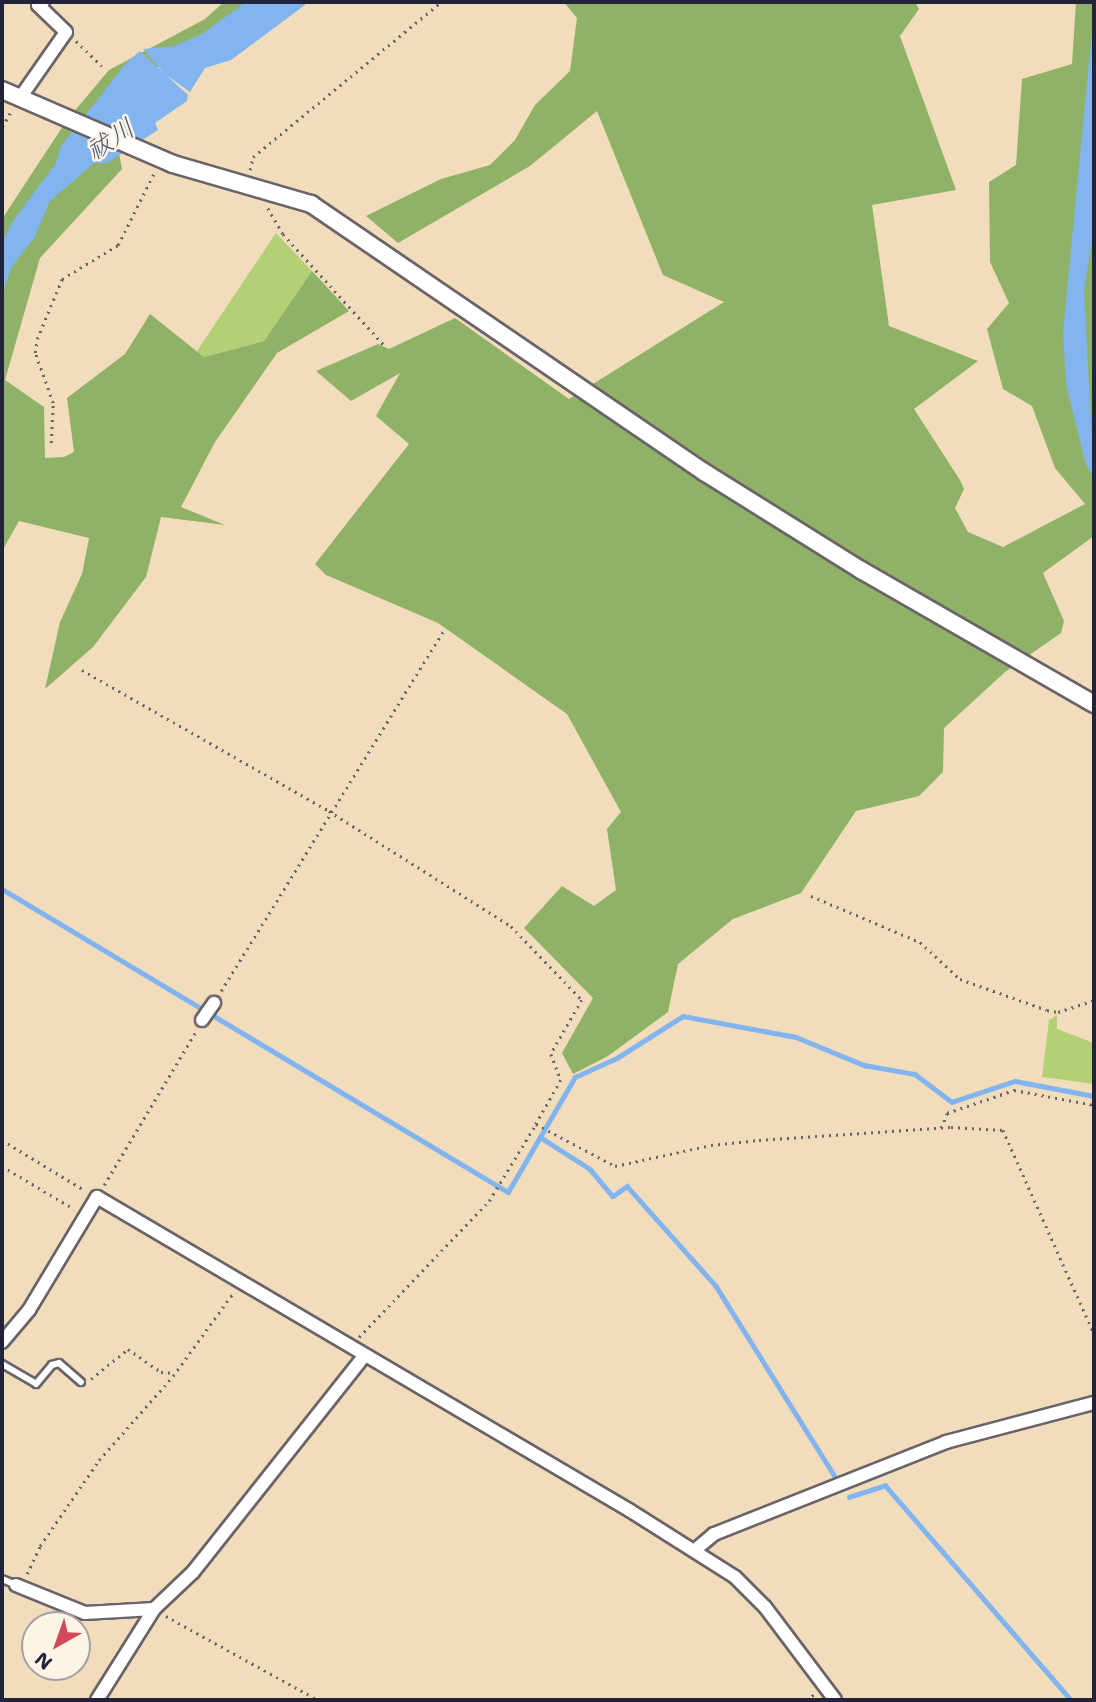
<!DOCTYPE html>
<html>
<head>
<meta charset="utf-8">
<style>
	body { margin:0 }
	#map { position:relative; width:1096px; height:1702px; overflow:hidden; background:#f1dcbb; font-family:"Shantell Sans","Klee One",sans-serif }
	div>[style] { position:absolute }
	.green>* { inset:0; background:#b4d076 }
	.forest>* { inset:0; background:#8fb267 }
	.water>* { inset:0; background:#82b5ef }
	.stream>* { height:4.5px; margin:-2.25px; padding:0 2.25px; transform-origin:2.25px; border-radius:2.25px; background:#82b5ef }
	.path>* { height:2.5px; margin-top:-1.25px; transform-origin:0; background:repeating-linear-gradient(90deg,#6a6368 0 2px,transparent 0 7px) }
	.roads { filter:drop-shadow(2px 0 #6a6368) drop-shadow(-2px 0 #6a6368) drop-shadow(0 2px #6a6368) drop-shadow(0 -2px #6a6368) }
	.service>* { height:6px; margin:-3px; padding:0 3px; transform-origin:3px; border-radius:3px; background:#fff }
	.minor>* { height:12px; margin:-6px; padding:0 6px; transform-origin:6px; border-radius:6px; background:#fff }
	.tertiary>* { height:16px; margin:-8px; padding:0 8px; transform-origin:8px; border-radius:8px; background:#fff }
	span { translate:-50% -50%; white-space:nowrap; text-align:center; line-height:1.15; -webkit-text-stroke:5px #fcf5e5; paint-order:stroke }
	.water-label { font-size:26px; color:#44557a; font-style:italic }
	.frame { position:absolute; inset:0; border:4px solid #22223b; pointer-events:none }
	.north { position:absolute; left:21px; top:1611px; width:70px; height:70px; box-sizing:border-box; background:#fcf5e5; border:2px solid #a5a1a1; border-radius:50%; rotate:220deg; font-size:19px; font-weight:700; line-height:28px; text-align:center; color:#22223b }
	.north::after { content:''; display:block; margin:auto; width:24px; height:32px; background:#d1495b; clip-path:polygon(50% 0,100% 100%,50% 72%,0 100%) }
</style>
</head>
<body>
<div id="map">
	<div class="green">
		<div style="clip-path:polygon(276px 233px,312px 271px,264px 341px,204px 357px,197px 351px)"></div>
		<div style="clip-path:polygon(1057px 1015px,1057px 1029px,1094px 1043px,1094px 1084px,1042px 1077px,1049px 1020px)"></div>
	</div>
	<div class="forest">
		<div style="clip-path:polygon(224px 2px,256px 2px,179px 61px,125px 76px,110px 106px,122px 169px,40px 258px,5px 380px,44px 407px,45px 458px,64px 457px,74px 452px,67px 398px,125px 354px,150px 314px,204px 357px,264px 341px,312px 271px,349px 311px,277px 353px,215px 442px,181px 507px,225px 525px,161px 517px,146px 577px,93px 647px,45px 689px,60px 622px,82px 574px,89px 538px,19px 521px,2px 551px,2px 219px,67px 120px,109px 70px,205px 19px)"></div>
		<div style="clip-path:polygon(564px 2px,915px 2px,919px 9px,900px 36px,956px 190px,872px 205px,889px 326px,978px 361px,914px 409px,960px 480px,964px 489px,955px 508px,968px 532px,1003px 547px,1085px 504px,1055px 468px,1032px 406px,1003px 389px,987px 329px,1009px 303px,990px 262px,989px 182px,1016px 165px,1022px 79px,1072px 64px,1076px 2px,1094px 2px,1090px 168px,1094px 173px,1094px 536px,1043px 573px,1064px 621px,1061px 633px,1005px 672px,944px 728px,943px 772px,919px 796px,856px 811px,801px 893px,733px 919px,678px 964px,668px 1012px,608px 1056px,573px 1074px,562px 1053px,593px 998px,524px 928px,562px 886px,594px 906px,616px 890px,607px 829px,621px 812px,567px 714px,438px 623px,326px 575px,315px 564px,409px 444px,376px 416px,400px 373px,351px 401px,316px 371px,378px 344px,389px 349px,455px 318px,569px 399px,724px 302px,663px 275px,597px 111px,530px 166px,398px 243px,366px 216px,441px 179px,490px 165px,515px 140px,535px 105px,570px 71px,577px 18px)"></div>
	</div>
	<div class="water">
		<div style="clip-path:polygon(246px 2px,309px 2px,231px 60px,205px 68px,190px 92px,166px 75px,188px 95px,187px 101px,155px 123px,158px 130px,107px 163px,94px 163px,50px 201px,34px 238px,11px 268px,2px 297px,2px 244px,12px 222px,56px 163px,61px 146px,127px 62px,140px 51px,163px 72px,143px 49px,174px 46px,202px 34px)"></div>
		<div style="clip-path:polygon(1094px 11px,1094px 227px,1084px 291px,1094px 478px,1086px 465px,1066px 384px,1063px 332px)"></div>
	</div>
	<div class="stream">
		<div style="left:2px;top:889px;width:590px;rotate:30.91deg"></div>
		<div style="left:508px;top:1192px;width:133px;rotate:-59.8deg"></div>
		<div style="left:575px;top:1077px;width:46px;rotate:-24.3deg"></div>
		<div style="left:617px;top:1058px;width:78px;rotate:-32.5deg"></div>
		<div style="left:683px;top:1016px;width:115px;rotate:10.5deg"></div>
		<div style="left:796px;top:1037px;width:74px;rotate:22.4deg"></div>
		<div style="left:864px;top:1065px;width:52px;rotate:10deg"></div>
		<div style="left:915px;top:1074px;width:46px;rotate:37.1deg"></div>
		<div style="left:952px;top:1102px;width:66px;rotate:-18.4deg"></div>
		<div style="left:1015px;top:1081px;width:80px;rotate:10.8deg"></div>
		<div style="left:540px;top:1137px;width:59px;rotate:32.6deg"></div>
		<div style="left:590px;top:1169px;width:35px;rotate:50deg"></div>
		<div style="left:613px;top:1196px;width:17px;rotate:-36deg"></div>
		<div style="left:627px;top:1186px;width:134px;rotate:48.3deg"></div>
		<div style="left:716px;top:1286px;width:229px;rotate:58deg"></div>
		<div style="left:849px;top:1497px;width:38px;rotate:-18deg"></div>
		<div style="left:885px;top:1485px;width:284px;rotate:49.1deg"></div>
	</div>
	<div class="path">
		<div style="left:76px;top:41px;width:36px;rotate:44deg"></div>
		<div style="left:2px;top:127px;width:20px;rotate:-60deg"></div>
		<div style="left:250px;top:170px;width:13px;rotate:-77deg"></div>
		<div style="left:253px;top:157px;width:244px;rotate:-39.5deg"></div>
		<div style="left:268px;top:208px;width:30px;rotate:60deg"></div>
		<div style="left:283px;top:234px;width:149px;rotate:47.7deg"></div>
		<div style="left:51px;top:443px;width:40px;rotate:-87.1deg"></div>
		<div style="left:53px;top:403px;width:53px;rotate:-109.8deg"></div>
		<div style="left:35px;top:353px;width:14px;rotate:-82deg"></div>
		<div style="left:37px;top:339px;width:65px;rotate:-67.4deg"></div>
		<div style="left:62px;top:279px;width:66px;rotate:-31.3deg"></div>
		<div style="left:118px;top:245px;width:83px;rotate:-63.4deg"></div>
		<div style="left:82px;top:670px;width:284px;rotate:29.7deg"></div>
		<div style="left:329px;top:811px;width:215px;rotate:32.3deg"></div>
		<div style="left:511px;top:926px;width:103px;rotate:46.2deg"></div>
		<div style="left:582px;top:1000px;width:62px;rotate:119.9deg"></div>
		<div style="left:551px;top:1054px;width:28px;rotate:69deg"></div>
		<div style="left:561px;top:1080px;width:51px;rotate:119.6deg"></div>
		<div style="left:811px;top:896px;width:118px;rotate:22.9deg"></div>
		<div style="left:920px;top:942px;width:54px;rotate:42.8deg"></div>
		<div style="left:960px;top:979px;width:92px;rotate:19.6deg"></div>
		<div style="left:1047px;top:1010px;width:11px;rotate:10deg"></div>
		<div style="left:1058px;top:1012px;width:38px;rotate:-18deg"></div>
		<div style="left:221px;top:991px;width:423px;rotate:-58.3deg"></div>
		<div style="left:941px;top:1128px;width:16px;rotate:-68deg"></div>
		<div style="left:947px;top:1113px;width:71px;rotate:-18.9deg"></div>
		<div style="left:1014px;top:1090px;width:81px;rotate:10.6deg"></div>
		<div style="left:2px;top:1140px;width:98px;rotate:31.3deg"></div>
		<div style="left:2px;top:1166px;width:84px;rotate:30.8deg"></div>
		<div style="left:104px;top:1185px;width:179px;rotate:-59.1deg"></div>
		<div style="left:359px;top:1337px;width:188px;rotate:-46.3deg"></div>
		<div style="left:489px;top:1201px;width:90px;rotate:-58.6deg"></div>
		<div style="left:536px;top:1124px;width:89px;rotate:28deg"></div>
		<div style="left:615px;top:1166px;width:98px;rotate:-12.3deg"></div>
		<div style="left:711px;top:1145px;width:48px;rotate:-5.9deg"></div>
		<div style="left:759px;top:1140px;width:192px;rotate:-3.9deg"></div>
		<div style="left:951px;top:1127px;width:52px;rotate:3.3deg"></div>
		<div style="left:1003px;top:1130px;width:222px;rotate:65.9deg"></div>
		<div style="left:91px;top:1379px;width:48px;rotate:-39deg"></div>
		<div style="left:128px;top:1349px;width:40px;rotate:34.9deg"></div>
		<div style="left:161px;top:1372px;width:13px;rotate:4deg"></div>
		<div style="left:27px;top:1574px;width:31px;rotate:-65deg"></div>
		<div style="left:40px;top:1546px;width:104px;rotate:-55.5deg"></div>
		<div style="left:99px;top:1460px;width:112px;rotate:-48.6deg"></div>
		<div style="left:173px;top:1376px;width:102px;rotate:-54.1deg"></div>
		<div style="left:166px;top:1616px;width:174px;rotate:28.9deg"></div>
		<div style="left:806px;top:1700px;width:11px;rotate:-34deg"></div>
	</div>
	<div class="roads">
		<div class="service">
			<div style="left:2px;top:1364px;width:39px;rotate:30deg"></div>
			<div style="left:36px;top:1384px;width:25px;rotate:-50deg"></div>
			<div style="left:52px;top:1365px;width:7px;rotate:-16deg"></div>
			<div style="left:59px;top:1363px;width:29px;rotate:41deg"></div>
			<div style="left:2px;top:1579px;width:15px;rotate:23deg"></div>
		</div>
		<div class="minor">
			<div style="left:20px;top:98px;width:80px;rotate:-55.1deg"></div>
			<div style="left:66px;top:32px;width:39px;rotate:-136deg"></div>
			<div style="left:38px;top:5px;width:6px;rotate:-31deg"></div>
			<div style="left:202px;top:1020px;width:21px;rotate:-55deg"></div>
			<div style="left:2px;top:1342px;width:42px;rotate:-49.8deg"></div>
			<div style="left:29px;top:1310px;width:132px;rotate:-59deg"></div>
			<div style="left:97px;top:1197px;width:617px;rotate:30.47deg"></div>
			<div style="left:629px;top:1510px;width:125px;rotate:32.3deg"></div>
			<div style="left:735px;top:1577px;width:42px;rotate:45deg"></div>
			<div style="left:765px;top:1607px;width:116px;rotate:53deg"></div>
			<div style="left:695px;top:1550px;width:25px;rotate:-40deg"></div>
			<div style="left:714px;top:1534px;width:250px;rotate:-21.6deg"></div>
			<div style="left:946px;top:1442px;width:153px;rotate:-14.8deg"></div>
			<div style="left:16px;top:1585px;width:74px;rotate:22.1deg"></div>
			<div style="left:85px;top:1613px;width:69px;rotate:-3.3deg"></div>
			<div style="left:97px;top:1700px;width:107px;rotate:-57.9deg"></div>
			<div style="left:154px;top:1609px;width:54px;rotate:-43.5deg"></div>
			<div style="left:193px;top:1572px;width:275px;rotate:-51.6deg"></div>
		</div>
		<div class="tertiary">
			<div style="left:2px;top:90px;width:186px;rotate:23.4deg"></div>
			<div style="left:173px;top:164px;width:144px;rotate:16.2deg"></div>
			<div style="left:311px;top:204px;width:476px;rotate:34.3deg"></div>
			<div style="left:704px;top:472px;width:185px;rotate:32deg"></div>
			<div style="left:861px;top:570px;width:269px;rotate:29.9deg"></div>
		</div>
	</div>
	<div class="water-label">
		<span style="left:110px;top:139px;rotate:-33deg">祓川</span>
	</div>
	<div class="frame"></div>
	<div class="north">N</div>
</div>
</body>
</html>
